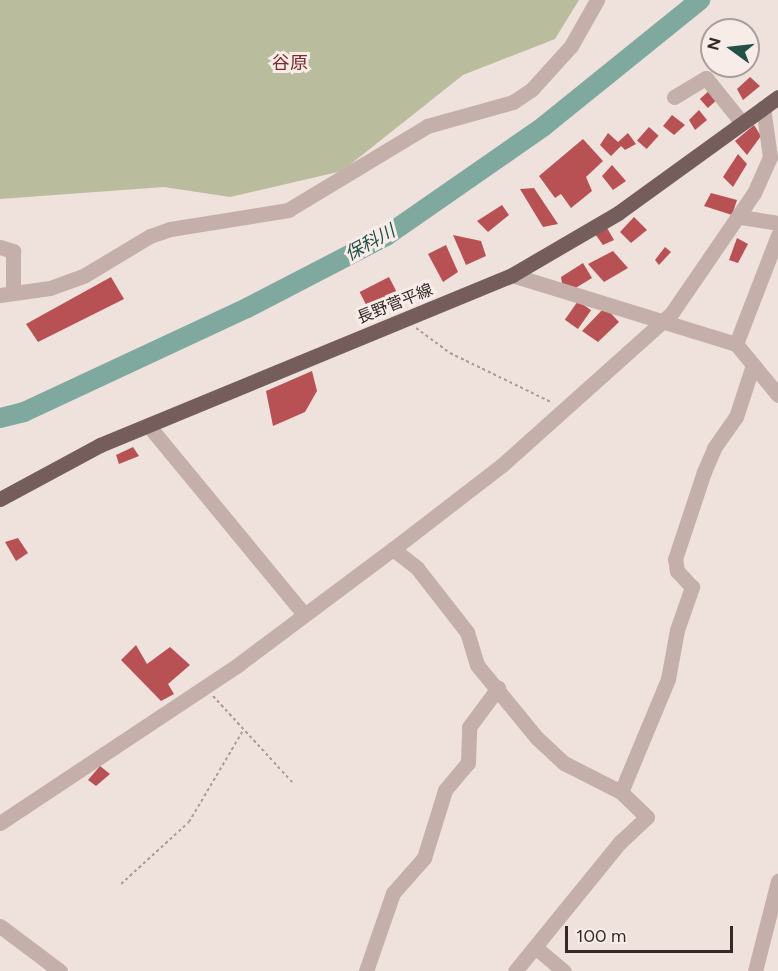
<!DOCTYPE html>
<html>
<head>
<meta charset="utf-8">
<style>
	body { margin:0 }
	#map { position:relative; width:778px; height:971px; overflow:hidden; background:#efe1dc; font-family:Figtree,"Noto Sans JP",sans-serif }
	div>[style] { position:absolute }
	.green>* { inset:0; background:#babc9e }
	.river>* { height:20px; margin:-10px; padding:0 10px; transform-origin:10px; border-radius:10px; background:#7fa89f }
	.building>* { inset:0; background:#b85154; transform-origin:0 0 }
	.path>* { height:2px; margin-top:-1px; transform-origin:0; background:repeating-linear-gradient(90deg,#b19994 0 3px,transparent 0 6px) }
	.minor>* { height:15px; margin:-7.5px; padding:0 7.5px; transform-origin:7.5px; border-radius:7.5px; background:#c5afaa }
	.major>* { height:15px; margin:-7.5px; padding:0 7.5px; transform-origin:7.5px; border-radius:7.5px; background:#745d5b }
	span { translate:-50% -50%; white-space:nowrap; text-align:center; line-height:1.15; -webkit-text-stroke:6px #f7ece8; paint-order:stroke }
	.street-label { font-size:16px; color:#342928 }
	.neighbourhood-label { font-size:18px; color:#792b2d }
	.water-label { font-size:18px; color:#235047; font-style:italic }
	.north { position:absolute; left:700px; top:18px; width:60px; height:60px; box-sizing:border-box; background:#f7ece8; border:2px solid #a99e9b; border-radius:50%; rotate:285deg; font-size:16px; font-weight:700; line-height:24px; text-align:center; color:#342928 }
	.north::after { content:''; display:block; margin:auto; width:21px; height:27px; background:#235047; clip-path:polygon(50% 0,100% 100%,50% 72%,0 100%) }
	.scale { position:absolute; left:565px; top:926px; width:168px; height:27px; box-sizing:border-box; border:3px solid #342928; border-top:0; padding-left:8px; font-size:18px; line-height:21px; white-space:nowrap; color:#342928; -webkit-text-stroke:4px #f7ece8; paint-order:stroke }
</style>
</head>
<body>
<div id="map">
	<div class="green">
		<div style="clip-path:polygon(0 0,579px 0,555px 39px,463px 75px,342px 171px,230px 197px,164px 187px,0 199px)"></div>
	</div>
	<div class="river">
		<div style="left:0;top:418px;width:25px;rotate:-14deg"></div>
		<div style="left:24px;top:412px;width:246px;rotate:-25deg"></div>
		<div style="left:247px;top:308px;width:157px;rotate:-27.4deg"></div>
		<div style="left:386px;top:236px;width:193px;rotate:-34.8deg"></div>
		<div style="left:544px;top:126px;width:201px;rotate:-38.9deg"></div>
	</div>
	<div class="building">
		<div style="clip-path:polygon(750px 77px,760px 86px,743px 100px,737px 89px)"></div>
		<div style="left:711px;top:89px;width:12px;height:15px;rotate:48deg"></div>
		<div style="clip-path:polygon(699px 110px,707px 120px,695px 130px,689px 120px)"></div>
		<div style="clip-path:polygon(672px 115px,685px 125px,674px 135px,663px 126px)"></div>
		<div style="clip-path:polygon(754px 125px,761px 136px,747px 155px,735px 141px)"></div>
		<div style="left:649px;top:127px;width:13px;height:18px;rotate:42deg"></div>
		<div style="clip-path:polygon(608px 133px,618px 142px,628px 133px,636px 144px,625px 150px,621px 146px,611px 156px,600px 145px)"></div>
		<div style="clip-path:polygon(583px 139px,603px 161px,586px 177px,592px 191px,571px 208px,561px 194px,555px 198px,539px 176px)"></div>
		<div style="clip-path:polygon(738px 154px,747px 164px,733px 187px,723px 177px)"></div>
		<div style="clip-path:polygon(612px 165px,626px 181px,613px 190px,602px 176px)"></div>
		<div style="clip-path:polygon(534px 188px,558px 224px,543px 227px,520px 189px)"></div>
		<div style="clip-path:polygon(711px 193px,737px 200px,732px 215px,704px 206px)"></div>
		<div style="clip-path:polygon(502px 205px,509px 215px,488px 232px,477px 221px)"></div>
		<div style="clip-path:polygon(634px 217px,647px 230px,631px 243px,620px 232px)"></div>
		<div style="clip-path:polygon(607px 228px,614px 240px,603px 245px,595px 234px)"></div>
		<div style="clip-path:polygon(453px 235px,481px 241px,486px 256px,466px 265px)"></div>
		<div style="clip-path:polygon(737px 238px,748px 244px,738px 263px,729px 260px)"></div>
		<div style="clip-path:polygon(446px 245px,458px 272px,443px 282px,428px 254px)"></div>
		<div style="clip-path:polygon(665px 247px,671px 252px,659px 265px,655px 260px)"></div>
		<div style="clip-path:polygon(613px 251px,628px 268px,604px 282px,588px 264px)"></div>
		<div style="clip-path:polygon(583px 263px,592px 278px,564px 295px,561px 277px)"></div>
		<div style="clip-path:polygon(111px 277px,124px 299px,38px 342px,26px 324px)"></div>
		<div style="left:389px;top:277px;width:22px;height:33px;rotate:63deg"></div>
		<div style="left:578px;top:301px;width:16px;height:23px;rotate:35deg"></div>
		<div style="clip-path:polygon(605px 307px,619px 322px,598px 342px,582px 331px)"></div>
		<div style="clip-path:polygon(312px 371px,317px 391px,305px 412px,273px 426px,266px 391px)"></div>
		<div style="clip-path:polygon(133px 447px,139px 456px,119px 464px,116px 455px)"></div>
		<div style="clip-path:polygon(18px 538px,28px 553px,16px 561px,5px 542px)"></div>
		<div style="clip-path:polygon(136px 645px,147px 664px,170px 647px,190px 665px,168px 684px,174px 694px,161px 701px,121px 660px)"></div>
		<div style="clip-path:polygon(100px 766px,110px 774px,96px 786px,88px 780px)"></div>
	</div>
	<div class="path">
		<div style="left:416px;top:328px;width:42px;rotate:36.3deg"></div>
		<div style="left:450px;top:353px;width:114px;rotate:25.9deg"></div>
		<div style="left:213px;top:696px;width:117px;rotate:47.4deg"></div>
		<div style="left:121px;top:884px;width:92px;rotate:-42.4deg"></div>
		<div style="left:189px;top:822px;width:108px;rotate:-59.4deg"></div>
	</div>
	<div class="minor">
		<div style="left:674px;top:97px;width:37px;rotate:-31deg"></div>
		<div style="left:706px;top:78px;width:58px;rotate:51.3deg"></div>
		<div style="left:741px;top:217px;width:37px;rotate:9deg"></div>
		<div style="left:0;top:247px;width:14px;rotate:17deg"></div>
		<div style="left:13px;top:251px;width:41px;rotate:90deg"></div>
		<div style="left:512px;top:275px;width:234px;rotate:17.1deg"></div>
		<div style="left:736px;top:344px;width:66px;rotate:50.5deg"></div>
		<div style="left:0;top:295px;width:50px;rotate:-8deg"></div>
		<div style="left:50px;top:288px;width:37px;rotate:-20deg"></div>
		<div style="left:85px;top:275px;width:76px;rotate:-31deg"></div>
		<div style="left:150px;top:236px;width:21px;rotate:-19deg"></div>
		<div style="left:170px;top:229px;width:120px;rotate:-9.1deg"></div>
		<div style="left:288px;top:210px;width:162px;rotate:-31.1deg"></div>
		<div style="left:427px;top:126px;width:89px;rotate:-15.6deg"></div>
		<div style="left:513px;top:102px;width:23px;rotate:-34deg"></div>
		<div style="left:532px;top:89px;width:58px;rotate:-47.8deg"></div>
		<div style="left:571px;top:46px;width:53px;rotate:-60.5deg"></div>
		<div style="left:736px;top:344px;width:117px;rotate:-68.9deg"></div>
		<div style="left:148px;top:425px;width:244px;rotate:50.5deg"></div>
		<div style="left:393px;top:549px;width:31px;rotate:38deg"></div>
		<div style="left:417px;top:568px;width:81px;rotate:52deg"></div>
		<div style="left:467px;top:632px;width:34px;rotate:73deg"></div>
		<div style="left:477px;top:665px;width:94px;rotate:50.6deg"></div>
		<div style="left:537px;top:738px;width:37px;rotate:43deg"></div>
		<div style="left:564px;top:763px;width:64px;rotate:27deg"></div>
		<div style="left:621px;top:792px;width:36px;rotate:44deg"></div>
		<div style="left:647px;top:817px;width:37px;rotate:137deg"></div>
		<div style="left:620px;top:842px;width:166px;rotate:129.1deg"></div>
		<div style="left:621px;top:792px;width:122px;rotate:-67.4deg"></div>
		<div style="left:668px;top:679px;width:50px;rotate:-79.6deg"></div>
		<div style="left:677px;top:630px;width:46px;rotate:-70.8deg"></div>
		<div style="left:692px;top:587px;width:22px;rotate:-133deg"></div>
		<div style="left:677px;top:571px;width:12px;rotate:-99deg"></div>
		<div style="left:675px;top:559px;width:92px;rotate:-71.6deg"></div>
		<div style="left:704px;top:472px;width:26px;rotate:-67deg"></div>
		<div style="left:714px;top:448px;width:38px;rotate:-55deg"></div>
		<div style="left:736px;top:417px;width:55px;rotate:-71.9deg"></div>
		<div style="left:0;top:823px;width:287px;rotate:-33.6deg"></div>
		<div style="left:239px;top:664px;width:192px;rotate:-36.8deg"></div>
		<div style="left:393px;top:549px;width:138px;rotate:-37.6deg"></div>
		<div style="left:502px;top:465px;width:227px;rotate:-41.8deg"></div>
		<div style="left:671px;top:314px;width:147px;rotate:-55.6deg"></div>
		<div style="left:754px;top:193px;width:39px;rotate:-66deg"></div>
		<div style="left:770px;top:157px;width:50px;rotate:-98deg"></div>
		<div style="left:0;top:926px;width:75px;rotate:36.9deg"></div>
		<div style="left:535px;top:947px;width:38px;rotate:40deg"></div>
		<div style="left:366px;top:971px;width:83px;rotate:-70.9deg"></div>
		<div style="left:393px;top:893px;width:47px;rotate:-48.5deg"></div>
		<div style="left:424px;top:858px;width:71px;rotate:-72.8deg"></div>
		<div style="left:445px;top:790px;width:35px;rotate:-50deg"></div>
		<div style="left:468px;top:763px;width:36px;rotate:-88deg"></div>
		<div style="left:469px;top:727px;width:49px;rotate:-53.4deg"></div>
		<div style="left:755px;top:971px;width:93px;rotate:-75.7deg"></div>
	</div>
	<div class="major">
		<div style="left:0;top:499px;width:114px;rotate:-28.4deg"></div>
		<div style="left:100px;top:445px;width:446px;rotate:-22.4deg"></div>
		<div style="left:512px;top:275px;width:123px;rotate:-30.3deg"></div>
		<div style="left:618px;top:213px;width:198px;rotate:-35.9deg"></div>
	</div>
	<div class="street-label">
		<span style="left:395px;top:304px;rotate:-22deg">長野菅平線</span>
	</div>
	<div class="neighbourhood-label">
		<span style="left:290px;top:63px">谷原</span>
	</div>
	<div class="water-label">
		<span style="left:370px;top:243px;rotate:-29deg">保科川</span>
	</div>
	<div class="north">N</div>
	<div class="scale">100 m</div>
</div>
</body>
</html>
